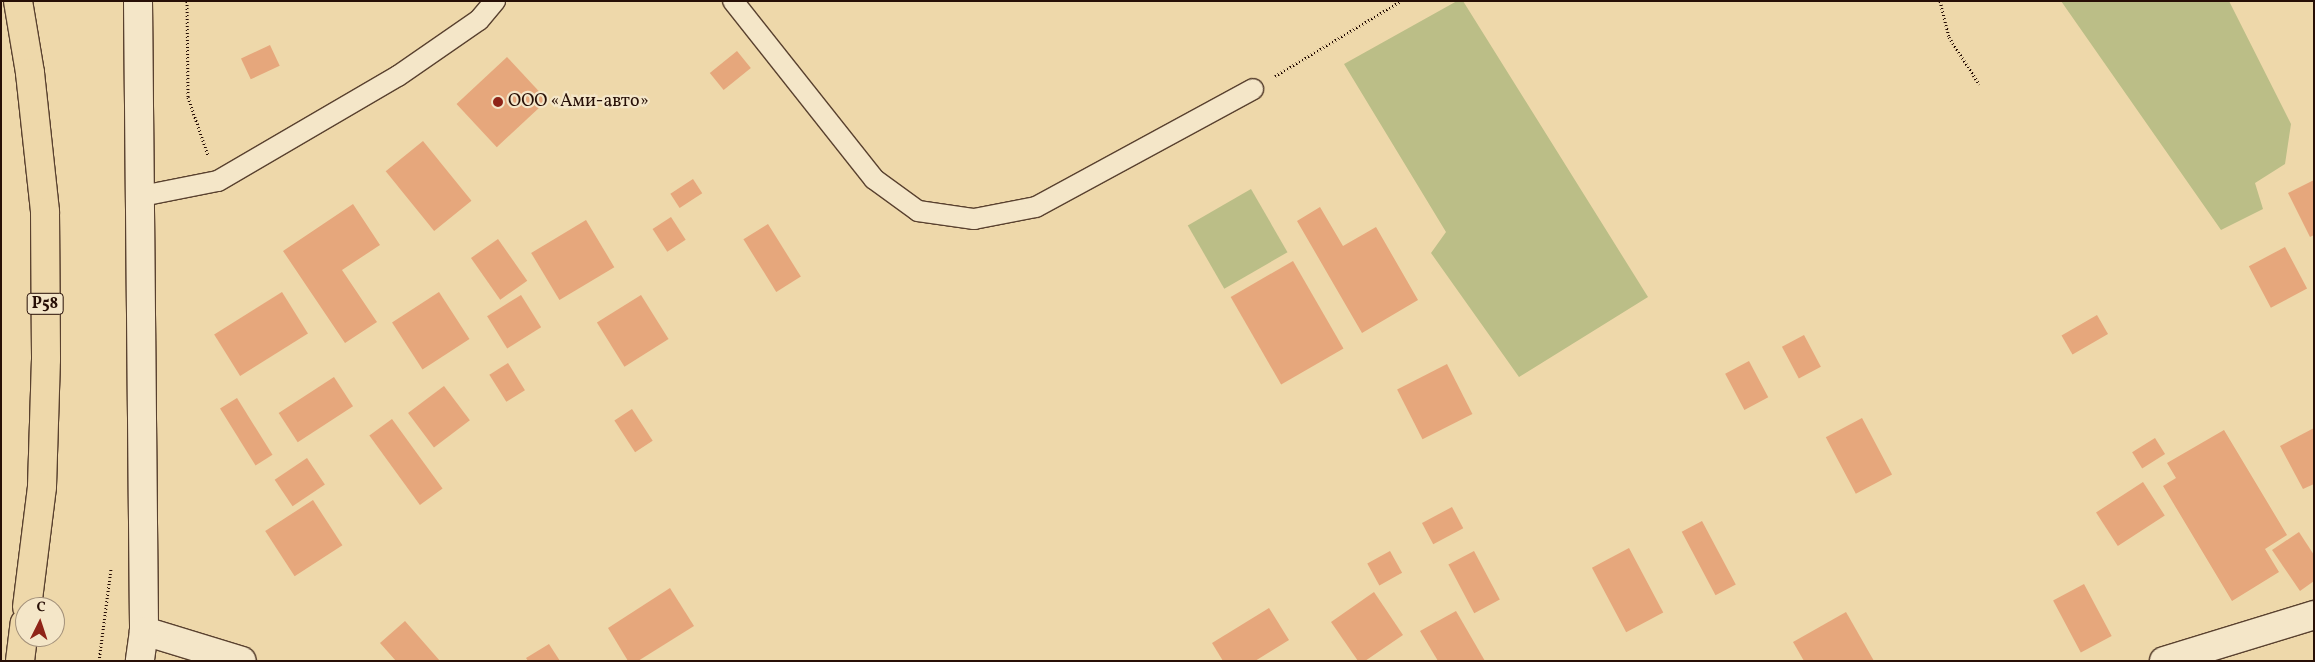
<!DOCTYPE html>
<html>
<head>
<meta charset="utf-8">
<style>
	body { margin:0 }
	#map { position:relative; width:2315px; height:662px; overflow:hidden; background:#eed8aa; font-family:Vollkorn,serif }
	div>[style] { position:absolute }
	.green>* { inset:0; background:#bbbe87; transform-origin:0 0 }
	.building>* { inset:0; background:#e6a77c; transform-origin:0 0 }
	.path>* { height:3px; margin-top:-1.5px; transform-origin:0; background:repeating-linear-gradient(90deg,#270f06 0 1px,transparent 0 3.5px) }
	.roads { filter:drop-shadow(1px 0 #59412f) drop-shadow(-1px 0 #59412f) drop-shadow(0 1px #59412f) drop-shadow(0 -1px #59412f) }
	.lane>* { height:20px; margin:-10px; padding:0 10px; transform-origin:10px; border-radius:10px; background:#f4e6c8 }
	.street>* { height:28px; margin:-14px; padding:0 14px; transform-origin:14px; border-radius:14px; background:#f4e6c8 }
	.secondary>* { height:28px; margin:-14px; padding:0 14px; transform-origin:14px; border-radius:14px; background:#f4e6c8 }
	.highway>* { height:28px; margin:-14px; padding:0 14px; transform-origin:14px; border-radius:14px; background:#eed8aa }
	.dots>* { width:14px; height:14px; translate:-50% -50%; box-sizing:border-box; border:2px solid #f4e6c8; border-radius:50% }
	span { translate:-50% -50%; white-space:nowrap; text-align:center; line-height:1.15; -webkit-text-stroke:4.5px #f4e6c8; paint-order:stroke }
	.shield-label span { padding:1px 4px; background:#f4e6c8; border:1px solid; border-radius:4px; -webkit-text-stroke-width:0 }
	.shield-label { font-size:16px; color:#270f06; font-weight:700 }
	.poi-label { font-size:18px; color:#270f06 }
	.left { translate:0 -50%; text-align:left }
	.frame { position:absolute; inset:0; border:2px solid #270f06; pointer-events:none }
	.north { position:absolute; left:15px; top:597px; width:50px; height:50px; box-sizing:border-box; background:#f4e6c8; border:1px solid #a2907a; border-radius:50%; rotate:4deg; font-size:14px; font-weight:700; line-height:20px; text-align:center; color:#270f06 }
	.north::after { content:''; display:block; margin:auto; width:18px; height:22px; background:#8f2418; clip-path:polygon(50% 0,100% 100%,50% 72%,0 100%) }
</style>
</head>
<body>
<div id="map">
	<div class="green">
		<div style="clip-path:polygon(1457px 1px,1463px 1px,1648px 297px,1519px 377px,1431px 253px,1446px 232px,1344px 64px)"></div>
		<div style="clip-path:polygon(2061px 1px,2229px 1px,2291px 124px,2285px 164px,2255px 183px,2263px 209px,2221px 230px)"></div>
		<div style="left:1251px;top:189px;width:73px;height:73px;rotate:60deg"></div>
	</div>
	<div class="building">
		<div style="left:270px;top:45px;width:23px;height:32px;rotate:65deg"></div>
		<div style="left:737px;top:51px;width:22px;height:35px;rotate:51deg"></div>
		<div style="left:507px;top:57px;width:59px;height:69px;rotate:47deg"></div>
		<div style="left:423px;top:141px;width:77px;height:48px;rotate:51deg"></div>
		<div style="left:693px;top:179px;width:17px;height:27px;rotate:57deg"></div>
		<div style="clip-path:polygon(2314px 180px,2314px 235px,2310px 237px,2288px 193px)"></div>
		<div style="clip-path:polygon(353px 204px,380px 245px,342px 270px,377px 322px,345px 343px,283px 251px)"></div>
		<div style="clip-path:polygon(1320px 207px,1343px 246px,1376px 227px,1418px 300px,1362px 333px,1297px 221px)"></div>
		<div style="left:671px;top:217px;width:27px;height:22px;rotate:57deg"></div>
		<div style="left:586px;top:220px;width:55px;height:64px;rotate:59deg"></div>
		<div style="left:768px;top:224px;width:62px;height:29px;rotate:58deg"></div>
		<div style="left:498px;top:239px;width:51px;height:33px;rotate:55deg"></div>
		<div style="left:2285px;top:247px;width:47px;height:41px;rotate:62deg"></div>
		<div style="left:1293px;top:261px;width:101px;height:72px;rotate:60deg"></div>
		<div style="left:282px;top:292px;width:49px;height:80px;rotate:58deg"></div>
		<div style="left:439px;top:292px;width:56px;height:56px;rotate:57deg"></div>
		<div style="left:521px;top:295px;width:38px;height:40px;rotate:58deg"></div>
		<div style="left:641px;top:295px;width:52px;height:52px;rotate:58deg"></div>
		<div style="left:2097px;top:315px;width:22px;height:41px;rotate:60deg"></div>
		<div style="left:1804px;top:335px;width:36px;height:25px;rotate:62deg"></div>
		<div style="left:1749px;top:361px;width:41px;height:27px;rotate:62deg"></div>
		<div style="left:508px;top:363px;width:32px;height:22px;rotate:58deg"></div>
		<div style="left:1447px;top:364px;width:56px;height:56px;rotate:63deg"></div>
		<div style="left:334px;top:377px;width:35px;height:66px;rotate:57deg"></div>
		<div style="left:444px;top:386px;width:43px;height:45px;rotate:53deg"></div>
		<div style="left:237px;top:398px;width:67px;height:20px;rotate:58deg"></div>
		<div style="left:632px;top:409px;width:38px;height:21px;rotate:57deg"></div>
		<div style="left:1862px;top:418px;width:64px;height:41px;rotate:62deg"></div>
		<div style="left:392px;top:419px;width:86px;height:28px;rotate:54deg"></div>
		<div style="clip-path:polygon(2314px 428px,2314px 484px,2303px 489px,2280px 446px)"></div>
		<div style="clip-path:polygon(2224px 430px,2287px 535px,2265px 549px,2279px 572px,2232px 601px,2163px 486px,2176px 478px,2167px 463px)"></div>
		<div style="left:2155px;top:438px;width:19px;height:27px;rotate:58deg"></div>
		<div style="left:307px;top:458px;width:32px;height:39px;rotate:56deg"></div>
		<div style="left:2143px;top:482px;width:40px;height:56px;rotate:57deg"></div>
		<div style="left:313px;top:500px;width:54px;height:57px;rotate:57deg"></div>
		<div style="left:1452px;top:507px;width:24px;height:34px;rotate:62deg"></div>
		<div style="left:1702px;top:521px;width:72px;height:23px;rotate:62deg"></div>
		<div style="clip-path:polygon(2299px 532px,2314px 555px,2314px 581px,2300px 591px,2272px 550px)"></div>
		<div style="left:1629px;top:548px;width:73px;height:42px;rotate:62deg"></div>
		<div style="left:1390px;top:551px;width:25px;height:26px;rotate:61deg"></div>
		<div style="left:1474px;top:551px;width:55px;height:29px;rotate:62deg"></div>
		<div style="left:2084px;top:584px;width:59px;height:35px;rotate:62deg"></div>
		<div style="clip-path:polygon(670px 588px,694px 626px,638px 661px,628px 661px,608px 628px)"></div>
		<div style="clip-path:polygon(1374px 592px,1403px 635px,1365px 661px,1358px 661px,1331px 622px)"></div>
		<div style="clip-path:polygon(1269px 608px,1289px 640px,1255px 661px,1223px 661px,1212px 643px)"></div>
		<div style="clip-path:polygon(1456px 611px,1485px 661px,1438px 661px,1420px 631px)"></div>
		<div style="clip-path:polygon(1846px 612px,1874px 661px,1804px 661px,1793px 642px)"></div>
		<div style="clip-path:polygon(405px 621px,440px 661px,396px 661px,380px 643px)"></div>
		<div style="clip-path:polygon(549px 644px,560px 661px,528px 661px,526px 658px)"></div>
	</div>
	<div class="path">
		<div style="left:187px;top:1px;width:96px;rotate:89.4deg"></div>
		<div style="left:188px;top:97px;width:61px;rotate:71deg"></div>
		<div style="left:1940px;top:1px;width:37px;rotate:76deg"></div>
		<div style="left:1949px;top:37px;width:56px;rotate:57.4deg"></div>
		<div style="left:1275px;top:76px;width:147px;rotate:-30.8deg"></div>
		<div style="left:99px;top:661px;width:93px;rotate:-82.6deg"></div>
	</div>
	<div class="roads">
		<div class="lane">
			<div style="left:733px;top:1px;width:227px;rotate:51.6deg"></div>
			<div style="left:874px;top:179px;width:54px;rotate:36deg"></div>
			<div style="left:918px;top:211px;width:57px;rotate:8.1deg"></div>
			<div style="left:974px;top:219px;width:63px;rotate:-11deg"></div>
			<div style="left:1036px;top:207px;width:247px;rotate:-28.5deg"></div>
			<div style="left:142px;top:196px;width:77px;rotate:-11.2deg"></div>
			<div style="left:218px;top:181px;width:208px;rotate:-30.3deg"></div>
			<div style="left:398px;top:76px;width:98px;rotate:-34.7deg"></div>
			<div style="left:479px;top:20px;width:25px;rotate:-50deg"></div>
		</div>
		<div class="street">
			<div style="left:144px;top:631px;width:102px;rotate:17deg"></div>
			<div style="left:2164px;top:661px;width:157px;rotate:-17deg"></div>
		</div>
		<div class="secondary">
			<div style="left:138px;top:1px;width:630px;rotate:89.45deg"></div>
			<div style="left:144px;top:631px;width:30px;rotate:98deg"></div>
		</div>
		<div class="highway">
			<div style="left:18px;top:1px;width:73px;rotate:80.5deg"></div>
			<div style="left:30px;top:73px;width:140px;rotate:83.8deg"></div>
			<div style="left:45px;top:212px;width:147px;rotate:89.6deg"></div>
			<div style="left:46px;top:359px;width:128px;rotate:91.8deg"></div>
			<div style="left:42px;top:487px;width:121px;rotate:97.1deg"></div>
			<div style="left:20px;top:661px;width:38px;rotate:-83deg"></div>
		</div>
	</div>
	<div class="dots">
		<div style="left:498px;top:102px;background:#8f2418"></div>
	</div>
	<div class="shield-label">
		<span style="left:45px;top:304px">Р58</span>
	</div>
	<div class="poi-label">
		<span class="left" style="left:508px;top:102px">ООО «Ами-авто»</span>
	</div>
	<div class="frame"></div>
	<div class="north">С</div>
</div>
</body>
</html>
